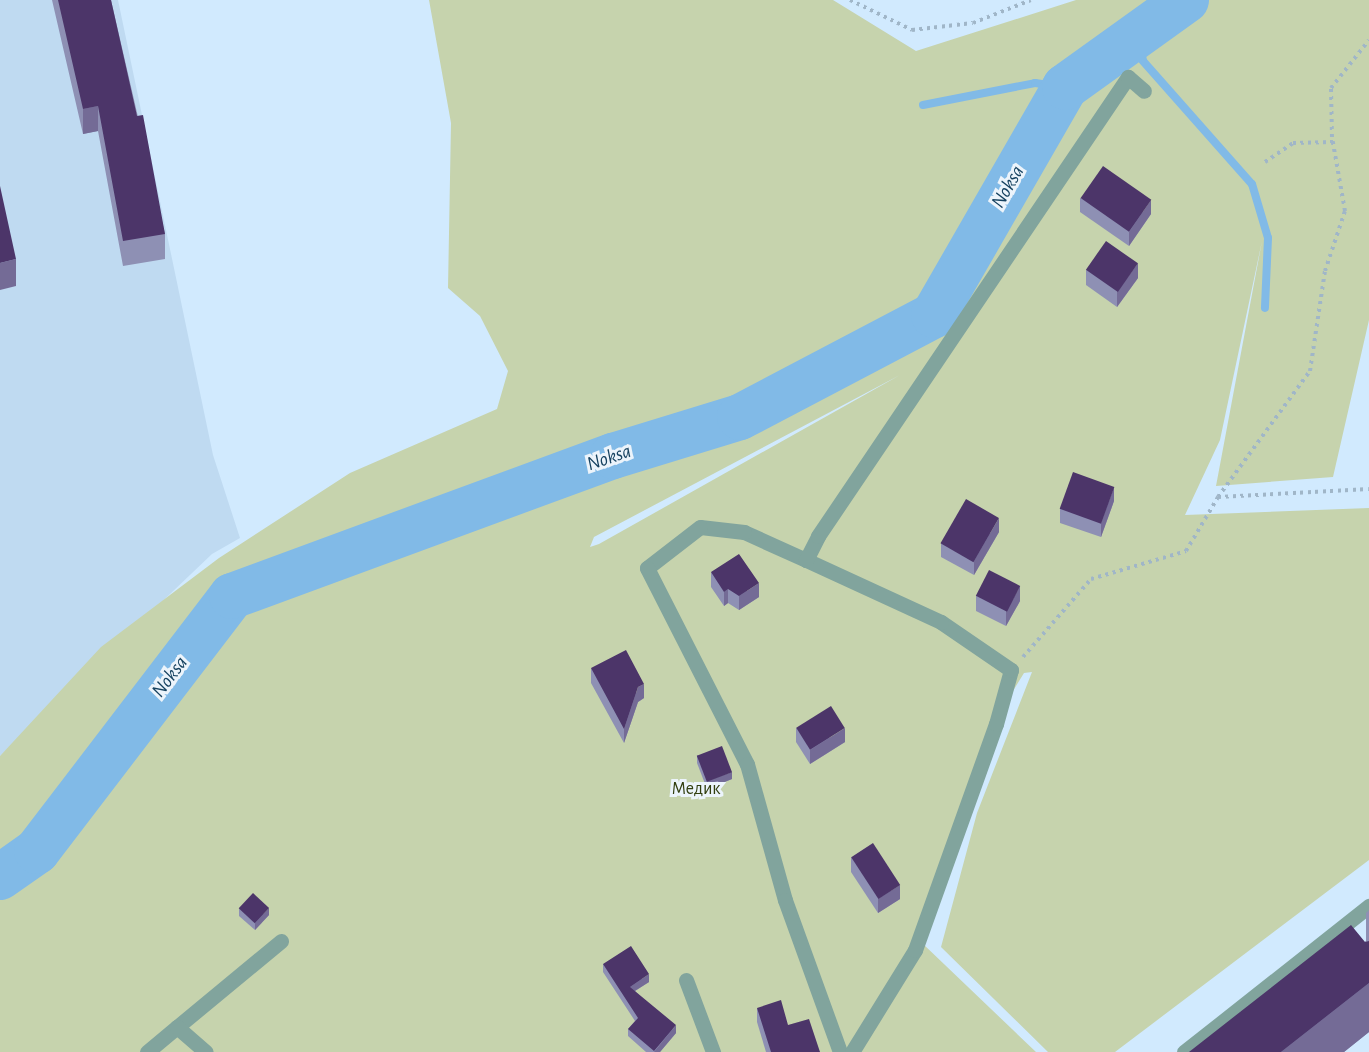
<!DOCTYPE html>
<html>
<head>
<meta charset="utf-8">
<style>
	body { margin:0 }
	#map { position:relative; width:1369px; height:1052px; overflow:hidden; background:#d1eafe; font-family:"Alegreya Sans",sans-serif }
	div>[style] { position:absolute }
	.built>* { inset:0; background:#bfdaf1 }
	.green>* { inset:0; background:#c6d3ad }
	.stream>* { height:8px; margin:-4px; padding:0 4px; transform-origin:4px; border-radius:4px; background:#81bae7 }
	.river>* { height:46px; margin:-23px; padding:0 23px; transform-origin:23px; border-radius:23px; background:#81bae7 }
	.path>* { height:4px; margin-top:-2px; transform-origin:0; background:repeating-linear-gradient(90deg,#a0b6c8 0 3px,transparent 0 7.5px) }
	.minor>* { height:15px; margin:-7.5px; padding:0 7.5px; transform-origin:7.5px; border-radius:7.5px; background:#81a49d }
	.wall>* { inset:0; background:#8e90b4 }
	.shaded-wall>* { inset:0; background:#746b96 }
	.building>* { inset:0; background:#4c3569; transform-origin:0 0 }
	span { translate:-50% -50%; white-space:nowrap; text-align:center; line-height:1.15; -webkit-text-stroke:6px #ecf4fb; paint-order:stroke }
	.park-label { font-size:18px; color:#313e0e }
	.water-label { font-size:20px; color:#164260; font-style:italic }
</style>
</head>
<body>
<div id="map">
	<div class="built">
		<div style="clip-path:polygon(0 0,118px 0,213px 455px,240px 538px,212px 554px,0 756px)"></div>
	</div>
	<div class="green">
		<div style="clip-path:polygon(evenodd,429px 0,833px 0,916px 51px,1076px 0,1369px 0,1369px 320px,1333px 477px,1216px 486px,1262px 241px,1220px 440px,1185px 515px,1369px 508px,1369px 860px,1115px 1052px,1048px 1052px,941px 947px,977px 813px,1032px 672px,1024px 673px,1000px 712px,922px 943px,1036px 1052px,0 1052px,0 756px,101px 647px,219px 558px,350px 473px,497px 409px,508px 371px,480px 316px,448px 288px,451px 123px,429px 0,900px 375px,599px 544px,590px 547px,594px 537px,900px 375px)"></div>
	</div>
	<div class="stream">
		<div style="left:1138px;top:35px;width:26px;rotate:79deg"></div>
		<div style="left:1143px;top:61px;width:164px;rotate:48.5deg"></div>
		<div style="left:1252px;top:184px;width:56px;rotate:73.5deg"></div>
		<div style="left:1268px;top:238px;width:70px;rotate:92.5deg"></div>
		<div style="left:923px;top:105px;width:114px;rotate:-11.1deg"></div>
		<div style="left:1035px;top:83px;width:30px;rotate:8deg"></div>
	</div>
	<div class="river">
		<div style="left:0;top:877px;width:45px;rotate:-35.1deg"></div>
		<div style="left:37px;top:851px;width:321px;rotate:-52.6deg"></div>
		<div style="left:232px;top:596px;width:406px;rotate:-20.2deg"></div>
		<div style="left:613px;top:456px;width:133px;rotate:-17.1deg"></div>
		<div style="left:740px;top:417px;width:219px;rotate:-27.7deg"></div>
		<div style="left:934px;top:315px;width:263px;rotate:-60.1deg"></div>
		<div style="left:1065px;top:87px;width:149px;rotate:-35.7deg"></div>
	</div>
	<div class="path">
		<div style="left:850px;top:0;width:69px;rotate:25.8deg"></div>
		<div style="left:912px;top:30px;width:61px;rotate:-6.5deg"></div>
		<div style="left:973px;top:23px;width:62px;rotate:-21.6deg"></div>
		<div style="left:1265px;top:162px;width:34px;rotate:-34deg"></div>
		<div style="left:1293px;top:143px;width:40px;rotate:-1.4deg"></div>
		<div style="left:1218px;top:497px;width:156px;rotate:-53.9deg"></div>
		<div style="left:1310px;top:371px;width:101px;rotate:-81.5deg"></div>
		<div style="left:1325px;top:271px;width:63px;rotate:-71.6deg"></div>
		<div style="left:1345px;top:211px;width:75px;rotate:-100deg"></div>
		<div style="left:1332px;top:137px;width:49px;rotate:-91.2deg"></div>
		<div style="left:1331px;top:88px;width:61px;rotate:-51.6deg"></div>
		<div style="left:1023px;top:657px;width:103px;rotate:-48.9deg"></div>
		<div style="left:1091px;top:579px;width:99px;rotate:-16.4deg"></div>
		<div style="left:1186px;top:551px;width:63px;rotate:-59.3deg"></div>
		<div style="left:1218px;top:497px;width:151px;rotate:-3deg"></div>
	</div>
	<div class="minor">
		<div style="left:806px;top:560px;width:68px;rotate:-155.7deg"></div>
		<div style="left:744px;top:532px;width:44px;rotate:-173.5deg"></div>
		<div style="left:700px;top:527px;width:67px;rotate:142.3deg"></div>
		<div style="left:647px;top:568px;width:220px;rotate:63deg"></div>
		<div style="left:747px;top:764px;width:141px;rotate:74.4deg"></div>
		<div style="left:785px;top:900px;width:162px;rotate:70.1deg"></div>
		<div style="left:686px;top:980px;width:77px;rotate:69.4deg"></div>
		<div style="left:177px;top:1027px;width:135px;rotate:-39.6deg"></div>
		<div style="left:147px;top:1052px;width:39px;rotate:-40deg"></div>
		<div style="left:177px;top:1027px;width:38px;rotate:41deg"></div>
		<div style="left:852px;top:1052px;width:120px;rotate:-58.3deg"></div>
		<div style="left:915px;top:950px;width:240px;rotate:-70.3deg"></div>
		<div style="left:996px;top:724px;width:56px;rotate:-74.5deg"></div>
		<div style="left:1011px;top:670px;width:85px;rotate:-145.6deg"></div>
		<div style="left:941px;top:622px;width:149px;rotate:-155.3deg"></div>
		<div style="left:806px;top:560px;width:27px;rotate:-63deg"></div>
		<div style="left:818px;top:536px;width:554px;rotate:-55.97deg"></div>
		<div style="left:1128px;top:77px;width:21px;rotate:41deg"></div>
		<div style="left:1184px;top:1052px;width:236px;rotate:-38.3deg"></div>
	</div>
	<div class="wall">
		<div style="clip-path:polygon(52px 0,111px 0,165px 234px,165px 259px,123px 266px,98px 131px,83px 134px)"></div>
		<div style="clip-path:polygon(1080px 198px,1151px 214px,1129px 246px,1080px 212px)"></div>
		<div style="clip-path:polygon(1086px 270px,1138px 278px,1117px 307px,1086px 285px)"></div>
		<div style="clip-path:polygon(1114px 501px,1101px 537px,1060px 523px,1060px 509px)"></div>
		<div style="clip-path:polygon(999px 532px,974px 575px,941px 557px,941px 543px)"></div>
		<div style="clip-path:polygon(711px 572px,759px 597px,739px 610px,728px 603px,724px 606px,711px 587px)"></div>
		<div style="clip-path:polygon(976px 596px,1020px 601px,1006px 626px,976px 611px)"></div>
		<div style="clip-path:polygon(591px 668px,644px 698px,638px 702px,624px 743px,591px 683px)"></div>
		<div style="clip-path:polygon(796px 728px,845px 742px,810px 764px,796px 742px)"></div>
		<div style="clip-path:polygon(697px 755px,732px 779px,707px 789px,697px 763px)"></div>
		<div style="clip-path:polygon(851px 857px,900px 899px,878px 913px,851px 872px)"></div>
		<div style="clip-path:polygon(239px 909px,269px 915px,255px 930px,239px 916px)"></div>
		<div style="clip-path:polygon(1369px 910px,1369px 1032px,1344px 1052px,1189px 1052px,1366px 941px,1366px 913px)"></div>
		<div style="clip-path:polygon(603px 964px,649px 982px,635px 991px,676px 1033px,660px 1052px,646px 1052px,628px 1036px,628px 1029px,635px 1021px,603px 972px)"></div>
		<div style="clip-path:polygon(757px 1008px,788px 1025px,820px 1052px,766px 1052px,757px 1022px)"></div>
	</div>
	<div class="shaded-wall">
		<div style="clip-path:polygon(98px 106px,98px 131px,83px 134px,83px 109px)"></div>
		<div style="clip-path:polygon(1151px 200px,1151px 214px,1129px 246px,1129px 232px)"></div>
		<div style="clip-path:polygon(16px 259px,16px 286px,0 290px,0 263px)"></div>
		<div style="clip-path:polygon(1138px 263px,1138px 278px,1117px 307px,1117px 292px)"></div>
		<div style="clip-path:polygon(1114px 487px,1114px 501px,1101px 537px,1101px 523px)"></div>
		<div style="clip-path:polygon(999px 518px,999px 532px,974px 575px,974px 561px)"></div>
		<div style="clip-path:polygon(759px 583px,759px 597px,739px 610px,739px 596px)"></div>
		<div style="clip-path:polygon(1020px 586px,1020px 601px,1006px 626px,1006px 612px)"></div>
		<div style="clip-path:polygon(728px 589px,728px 603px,724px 606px,724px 592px)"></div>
		<div style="clip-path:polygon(644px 684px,644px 698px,638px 702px,624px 743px,624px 729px,638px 687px)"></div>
		<div style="clip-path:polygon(845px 728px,845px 742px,810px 764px,810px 750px)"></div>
		<div style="clip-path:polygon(732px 772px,732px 779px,707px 789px,707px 781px)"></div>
		<div style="clip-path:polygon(900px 885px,900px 899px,878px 913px,878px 899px)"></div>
		<div style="clip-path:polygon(269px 908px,269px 915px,255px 930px,255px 923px)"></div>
		<div style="clip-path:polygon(649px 974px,649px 982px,630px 994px,630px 987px)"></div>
		<div style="clip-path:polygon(1369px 983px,1369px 1032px,1344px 1052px,1281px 1052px)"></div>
		<div style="clip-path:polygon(676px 1025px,676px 1033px,660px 1052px,654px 1052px)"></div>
	</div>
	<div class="building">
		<div style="clip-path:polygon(58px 0,111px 0,137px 116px,143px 115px,165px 234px,123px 241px,98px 106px,83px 109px)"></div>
		<div style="left:1103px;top:166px;width:59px;height:39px;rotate:35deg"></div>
		<div style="clip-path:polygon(0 186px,16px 259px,0 263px)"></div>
		<div style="left:1106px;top:241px;width:39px;height:35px;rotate:35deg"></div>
		<div style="left:1073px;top:472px;width:44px;height:39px;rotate:20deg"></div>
		<div style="left:966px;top:499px;width:38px;height:51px;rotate:30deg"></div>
		<div style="clip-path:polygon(739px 554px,759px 583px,739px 596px,728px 589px,724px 592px,711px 572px)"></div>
		<div style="left:989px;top:570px;width:35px;height:29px;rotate:27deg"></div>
		<div style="clip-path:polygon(626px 650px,644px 684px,638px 687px,624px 729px,591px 668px)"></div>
		<div style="left:831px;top:706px;width:26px;height:41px;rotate:58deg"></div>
		<div style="left:722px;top:746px;width:28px;height:27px;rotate:69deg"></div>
		<div style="left:873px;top:843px;width:50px;height:26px;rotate:57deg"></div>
		<div style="left:253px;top:893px;width:22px;height:21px;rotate:43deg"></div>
		<div style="clip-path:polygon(1351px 925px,1365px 942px,1369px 941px,1369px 983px,1281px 1052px,1189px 1052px)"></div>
		<div style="clip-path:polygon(631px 946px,649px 974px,630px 987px,676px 1025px,654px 1051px,628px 1029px,638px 1018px,603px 964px)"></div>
		<div style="clip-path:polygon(781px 1000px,788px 1025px,809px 1019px,820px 1052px,771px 1052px,757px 1008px)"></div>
	</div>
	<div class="park-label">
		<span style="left:696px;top:789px">Медик</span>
	</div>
	<div class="water-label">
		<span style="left:1008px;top:187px;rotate:-60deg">Noksa</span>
		<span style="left:609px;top:458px;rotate:-19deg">Noksa</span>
		<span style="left:170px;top:677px;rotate:-53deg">Noksa</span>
	</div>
</div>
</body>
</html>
